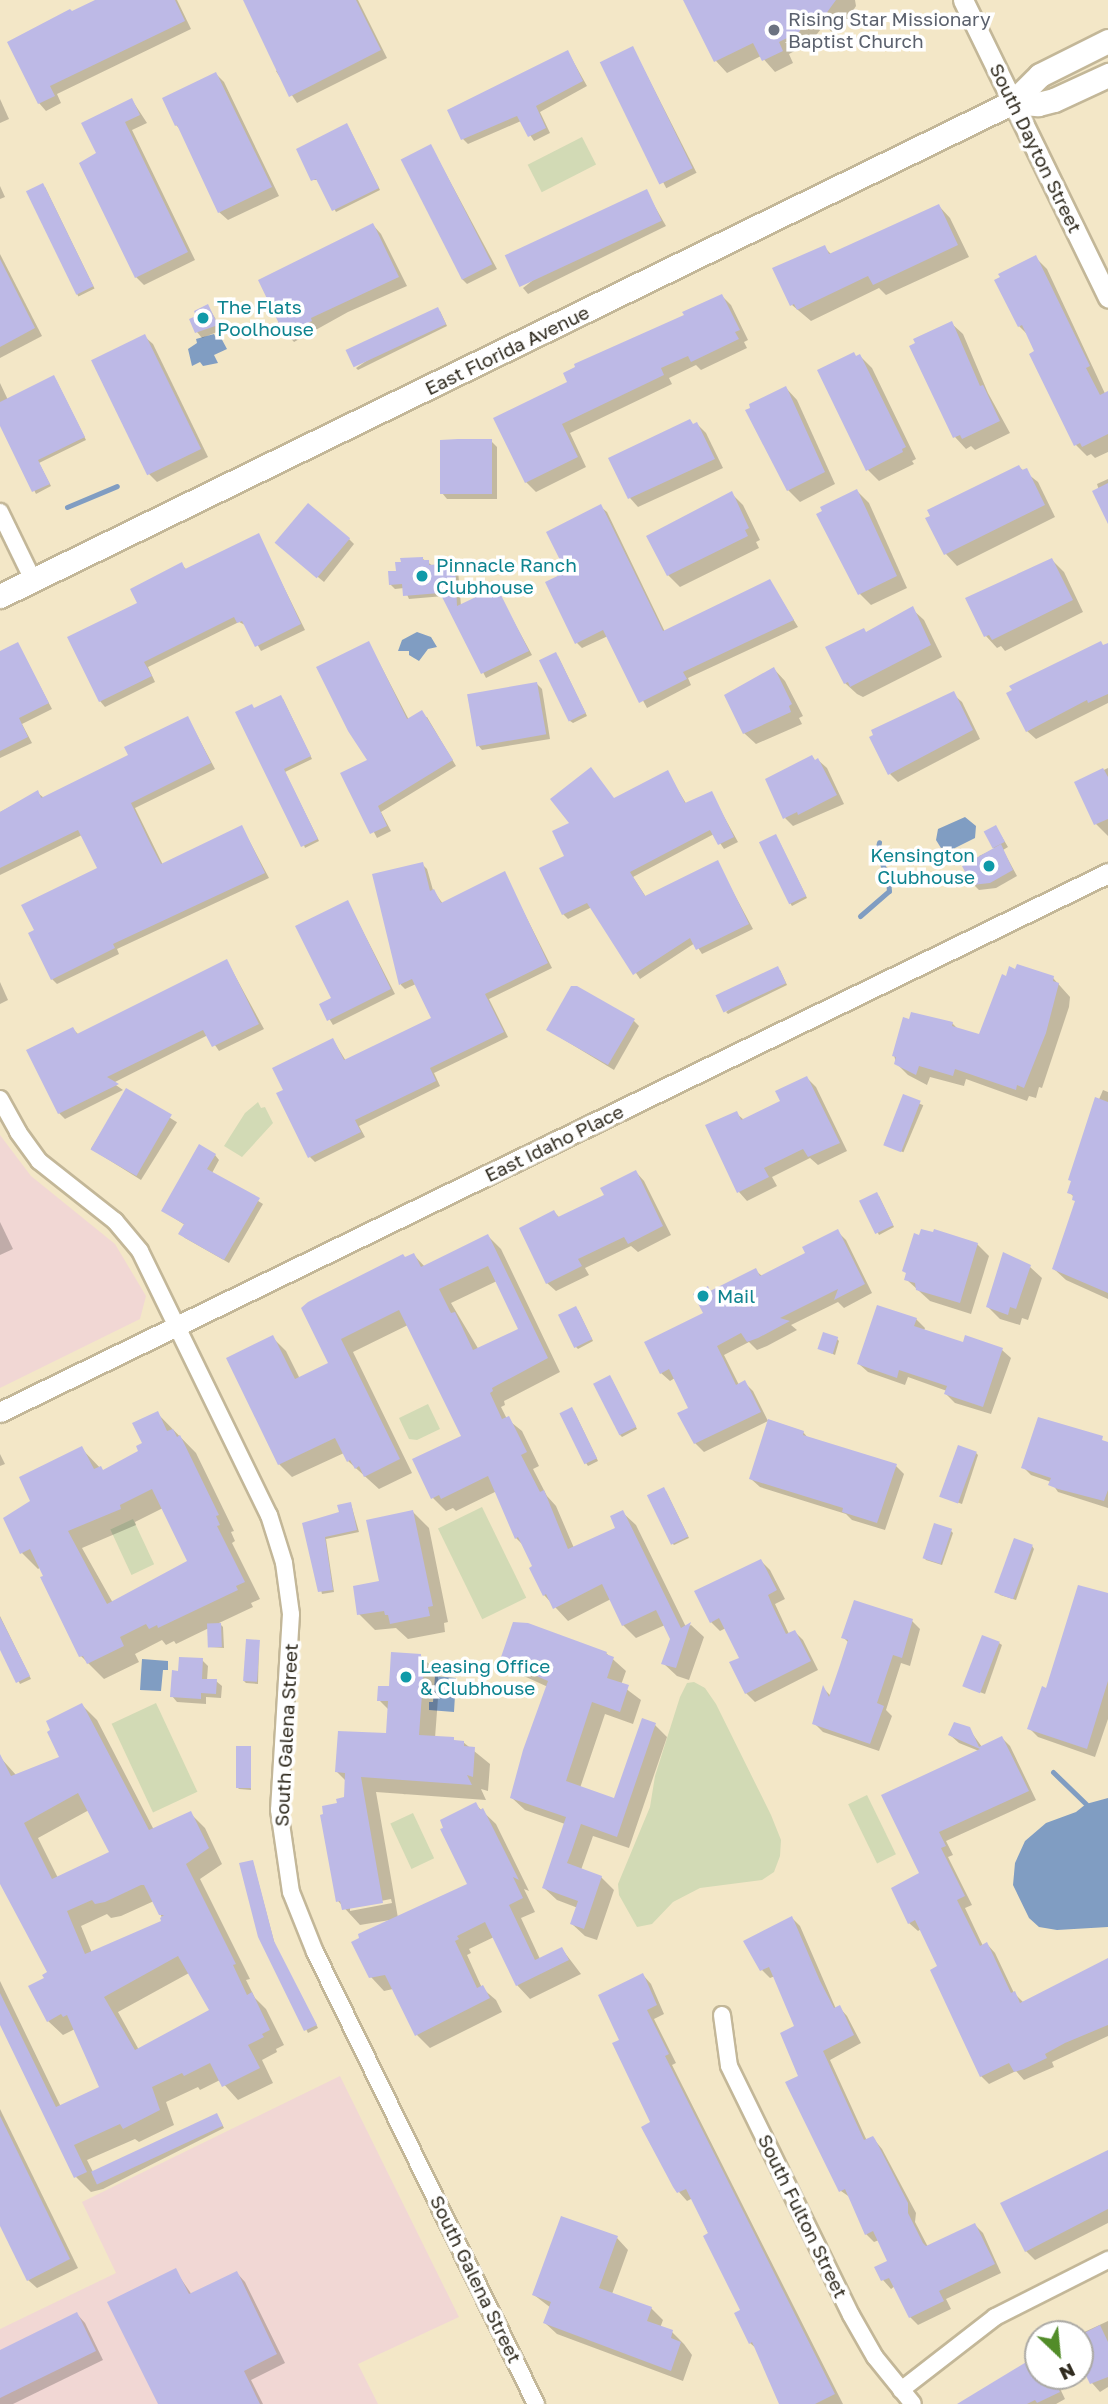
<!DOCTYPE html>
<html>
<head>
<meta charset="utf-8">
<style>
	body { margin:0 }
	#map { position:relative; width:1108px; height:2404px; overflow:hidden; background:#f3e7c7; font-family:"Golos Text",sans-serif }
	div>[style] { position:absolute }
	.commercial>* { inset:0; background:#f1d7d4 }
	.green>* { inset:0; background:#d2dab5; transform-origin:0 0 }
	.water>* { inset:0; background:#809dc2 }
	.shadow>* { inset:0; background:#0003; transform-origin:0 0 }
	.stream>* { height:5px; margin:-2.5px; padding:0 2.5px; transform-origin:2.5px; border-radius:2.5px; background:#809dc2 }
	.building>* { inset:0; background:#bdb9e6; transform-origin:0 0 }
	.roads { filter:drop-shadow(2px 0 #c3b798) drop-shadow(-2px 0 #c3b798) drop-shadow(0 2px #c3b798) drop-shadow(0 -2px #c3b798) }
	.minor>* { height:16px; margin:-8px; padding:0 8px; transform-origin:8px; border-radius:8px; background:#fff }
	.tertiary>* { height:19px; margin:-9.5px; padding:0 9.5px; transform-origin:9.5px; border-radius:9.5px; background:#fff }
	.secondary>* { height:23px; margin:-11.5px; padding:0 11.5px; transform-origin:11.5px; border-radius:11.5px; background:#fff }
	.dots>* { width:19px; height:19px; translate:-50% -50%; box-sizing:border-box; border:4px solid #fff; border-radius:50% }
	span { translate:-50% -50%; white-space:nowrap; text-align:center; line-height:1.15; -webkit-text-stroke:7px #fff; paint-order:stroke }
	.worship-label { font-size:19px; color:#5b616d }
	.left { translate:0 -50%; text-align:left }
	.street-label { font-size:19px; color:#2f2a1e }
	.culture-label { font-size:19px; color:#0d838f }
	.right { translate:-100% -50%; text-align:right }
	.north { position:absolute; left:1024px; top:2320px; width:70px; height:70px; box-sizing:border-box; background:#fff; border:2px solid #acaaa5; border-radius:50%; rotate:154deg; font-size:19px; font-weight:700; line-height:28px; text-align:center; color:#2f2a1e }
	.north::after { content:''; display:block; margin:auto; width:24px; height:32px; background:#528c29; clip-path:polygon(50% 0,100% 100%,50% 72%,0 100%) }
</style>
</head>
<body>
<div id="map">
	<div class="commercial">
		<div style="clip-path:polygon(0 1135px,31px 1176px,115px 1244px,146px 1296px,140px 1319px,0 1388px)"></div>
		<div style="clip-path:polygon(340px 2076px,459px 2317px,358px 2364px,378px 2404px,0 2404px,0 2329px,116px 2273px,82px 2202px)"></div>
	</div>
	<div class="green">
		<div style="left:582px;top:137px;width:31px;height:61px;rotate:63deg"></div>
		<div style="clip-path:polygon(258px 1102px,261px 1108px,265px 1107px,273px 1123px,242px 1157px,224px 1146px,245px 1113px)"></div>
		<div style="clip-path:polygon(428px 1404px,440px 1429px,417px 1440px,409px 1439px,399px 1418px)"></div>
		<div style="left:482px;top:1507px;width:101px;height:49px;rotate:64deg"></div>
		<div style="left:133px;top:1519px;width:50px;height:25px;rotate:65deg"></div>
		<div style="clip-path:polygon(694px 1682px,705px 1688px,716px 1704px,771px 1815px,781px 1840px,780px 1856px,774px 1872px,762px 1880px,700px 1888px,673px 1902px,652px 1924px,637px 1927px,619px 1895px,618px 1884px,650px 1807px,655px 1776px,680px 1697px,687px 1683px)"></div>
		<div style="left:156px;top:1703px;width:98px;height:49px;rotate:65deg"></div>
		<div style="left:867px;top:1795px;width:66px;height:21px;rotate:64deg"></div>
		<div style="left:413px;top:1813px;width:50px;height:25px;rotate:65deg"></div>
	</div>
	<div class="water">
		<div style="clip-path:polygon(214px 334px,216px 338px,220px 336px,227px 349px,214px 355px,218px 363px,203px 366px,200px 362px,192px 366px,188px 349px,197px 343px,196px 339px)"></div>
		<div style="clip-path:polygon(417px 632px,431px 637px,437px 647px,428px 649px,419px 661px,409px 655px,409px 651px,398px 651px,402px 640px)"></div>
		<div style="clip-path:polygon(965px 817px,976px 826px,975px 838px,949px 851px,947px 847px,941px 848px,936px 840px,938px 829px)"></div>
		<div style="clip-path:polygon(142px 1659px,168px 1661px,168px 1670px,163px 1670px,161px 1691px,140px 1690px)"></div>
		<div style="clip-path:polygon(435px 1676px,456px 1678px,454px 1712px,429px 1710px,429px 1702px,433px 1702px)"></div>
		<div style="clip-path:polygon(1108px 1798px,1108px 1927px,1057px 1930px,1039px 1927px,1029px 1918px,1013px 1885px,1015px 1863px,1025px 1841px,1046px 1823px,1076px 1812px,1086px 1804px)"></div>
	</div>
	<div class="shadow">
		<div style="clip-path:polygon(96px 0,177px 0,191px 29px,57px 94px,61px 103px,46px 111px,39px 103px)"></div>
		<div style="clip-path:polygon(244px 0,358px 0,387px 58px,297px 103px,276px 71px,279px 69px)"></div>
		<div style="clip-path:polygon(685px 0,855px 0,856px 6px,847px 20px,843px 17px,832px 32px,824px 25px,810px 43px,789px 54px,793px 63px,775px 72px,761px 56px,727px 73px,716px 61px)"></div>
		<div style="left:633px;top:48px;width:140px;height:34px;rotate:63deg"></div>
		<div style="clip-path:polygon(568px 52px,587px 86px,540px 112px,550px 133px,534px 141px,521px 121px,468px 144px,463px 139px,449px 111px)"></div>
		<div style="clip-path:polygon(216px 74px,224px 82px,279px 196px,228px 220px,219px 212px,183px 132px,176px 125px)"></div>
		<div style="clip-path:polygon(0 99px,9px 119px,0 123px)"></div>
		<div style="clip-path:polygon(132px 100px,147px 123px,132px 130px,195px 260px,144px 285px,136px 277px,98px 154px)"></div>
		<div style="clip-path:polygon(349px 128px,380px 190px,336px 212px,318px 180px,313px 180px)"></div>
		<div style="clip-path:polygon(431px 146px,497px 269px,467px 284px,462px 279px)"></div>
		<div style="clip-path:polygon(0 186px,5px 197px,0 199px)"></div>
		<div style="left:45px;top:187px;width:113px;height:18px;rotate:64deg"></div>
		<div style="clip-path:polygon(646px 191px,666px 226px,528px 294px,523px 288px)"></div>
		<div style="clip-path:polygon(939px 206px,950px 218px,969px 257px,886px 295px,879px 288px,811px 321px,792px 305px,824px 247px,831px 254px)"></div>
		<div style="clip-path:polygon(373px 225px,381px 234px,407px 286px,348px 312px,294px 342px,286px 333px,260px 280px)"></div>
		<div style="clip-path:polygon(0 254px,42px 336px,0 358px)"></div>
		<div style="clip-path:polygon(1035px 257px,1047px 269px,1108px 400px,1108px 452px,1095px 458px,1091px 454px,1087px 456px,1076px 445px,1037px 352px,1029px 336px,1019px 326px)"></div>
		<div style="clip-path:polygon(722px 296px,731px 305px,748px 340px,744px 342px,747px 348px,701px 370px,696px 365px,669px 378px,672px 384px,570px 433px,586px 467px,536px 492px,526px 482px,495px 419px,569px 383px)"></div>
		<div style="clip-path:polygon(208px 306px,222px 330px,202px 338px,197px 332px,198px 317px)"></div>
		<div style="clip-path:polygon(440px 311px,447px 326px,358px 370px,356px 368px)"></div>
		<div style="clip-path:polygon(951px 323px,963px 334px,988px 393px,1010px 433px,975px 450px,971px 446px,966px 449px,955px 437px)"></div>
		<div style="clip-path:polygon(144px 336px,153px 344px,208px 457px,157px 482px,149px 474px)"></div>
		<div style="clip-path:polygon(860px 356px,872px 368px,916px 459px,912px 461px,914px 464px,879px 481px,868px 470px)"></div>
		<div style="clip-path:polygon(56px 380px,86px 440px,39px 463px,51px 486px,36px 494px,0 422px,0 383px,8px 400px)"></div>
		<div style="clip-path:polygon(786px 388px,797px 400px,835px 484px,800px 502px,788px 490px,752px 409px)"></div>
		<div style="clip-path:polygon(697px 424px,706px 433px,723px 468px,638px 507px,630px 498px,611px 459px)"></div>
		<div style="clip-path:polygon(491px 441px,497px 447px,497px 499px,447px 499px,442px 493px)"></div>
		<div style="clip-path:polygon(1019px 467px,1038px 482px,1055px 517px,957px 566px,946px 554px,928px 519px)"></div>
		<div style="clip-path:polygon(1108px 479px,1108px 520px,1097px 484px)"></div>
		<div style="clip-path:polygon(857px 491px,869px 503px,907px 588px,871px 605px,860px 594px)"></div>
		<div style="clip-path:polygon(731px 493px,743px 505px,760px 540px,756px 542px,759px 548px,680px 587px,668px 575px)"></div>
		<div style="clip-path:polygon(601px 507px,607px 512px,665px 632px,770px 581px,798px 627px,688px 678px,691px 685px,647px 708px,608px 636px,582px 648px,577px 643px)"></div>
		<div style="clip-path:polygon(258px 535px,305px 630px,261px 651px,247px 626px,239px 622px,148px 667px,155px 682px,105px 707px,100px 701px,139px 604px,182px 565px,187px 570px)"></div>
		<div style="clip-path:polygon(349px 539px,354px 544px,324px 582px,284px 549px)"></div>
		<div style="clip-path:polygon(423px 559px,433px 566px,454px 565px,458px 570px,461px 606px,496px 589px,532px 655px,486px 678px,444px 596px,409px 599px,404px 588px,395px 589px,390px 584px,398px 572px)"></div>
		<div style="clip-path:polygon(1052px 560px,1064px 572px,1083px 612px,1005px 651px,1001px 646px,997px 648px,986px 636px,968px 599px)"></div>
		<div style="clip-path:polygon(912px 609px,924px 620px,942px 657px,863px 697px,857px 694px,845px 683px,867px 633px)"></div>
		<div style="clip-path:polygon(369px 643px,409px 720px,427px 717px,456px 766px,381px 812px,391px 831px,377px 838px,343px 773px,370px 760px)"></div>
		<div style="clip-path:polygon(18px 644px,52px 709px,22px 724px,32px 743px,0 758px,0 673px)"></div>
		<div style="clip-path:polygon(1105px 647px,1108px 647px,1108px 703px,1036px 739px,1027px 731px)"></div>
		<div style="clip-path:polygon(558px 656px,587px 716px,573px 723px,570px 721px)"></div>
		<div style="clip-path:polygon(774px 669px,785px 681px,803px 716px,799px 718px,802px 724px,756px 744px,744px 733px)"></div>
		<div style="clip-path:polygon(537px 684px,542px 689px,550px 739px,482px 750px,477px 744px)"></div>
		<div style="clip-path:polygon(953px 694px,962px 702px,980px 739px,898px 782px,890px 774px)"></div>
		<div style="clip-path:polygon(283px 699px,312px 759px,285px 772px,319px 841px,305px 848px,255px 710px)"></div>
		<div style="clip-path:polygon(188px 718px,215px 769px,135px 808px,163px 865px,242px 827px,269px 878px,117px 949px,119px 954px,57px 984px,52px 979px,36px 931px,99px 869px,82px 835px,0 875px,0 812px,38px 793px,44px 798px,130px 756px)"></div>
		<div style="clip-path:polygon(818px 760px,827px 768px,844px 804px,793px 826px,785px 818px)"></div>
		<div style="clip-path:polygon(1108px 768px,1108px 836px,1096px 824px,1076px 783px)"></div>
		<div style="clip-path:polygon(667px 772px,687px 805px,711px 793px,738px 842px,724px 849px,714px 834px,633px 877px,646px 897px,717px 862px,753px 929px,702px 954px,695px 943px,640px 979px,592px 907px,568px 919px,563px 914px,567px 857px,615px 800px)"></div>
		<div style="clip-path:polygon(996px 827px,1008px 847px,1003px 850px,1017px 876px,996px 888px,979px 890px,973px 884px,979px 856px,994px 849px,986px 832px)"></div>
		<div style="clip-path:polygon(778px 839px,807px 898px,792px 906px,790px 903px)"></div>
		<div style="clip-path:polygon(422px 864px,427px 869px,433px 890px,443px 904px,504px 873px,552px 968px,489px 999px,508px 1037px,434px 1073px,440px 1086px,359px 1126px,365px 1137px,315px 1162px,310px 1157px,285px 1091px,333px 1040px,346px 1061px,433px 1019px,416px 984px,405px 989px,401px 985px,374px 876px)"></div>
		<div style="clip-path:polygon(348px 902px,395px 994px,333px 1025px,321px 1005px,333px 999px)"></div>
		<div style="clip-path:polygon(227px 961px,264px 1029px,219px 1051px,208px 1035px,113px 1083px,123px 1090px,65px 1119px,59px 1113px,73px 1029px,79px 1035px)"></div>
		<div style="clip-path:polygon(780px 970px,787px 985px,728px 1014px,726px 1012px)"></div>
		<div style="clip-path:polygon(1053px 978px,1070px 997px,1069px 1007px,1042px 1088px,1039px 1087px,1036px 1098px,1029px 1096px,1027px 1101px,966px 1079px,964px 1086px,930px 1077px,927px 1085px,908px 1075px,896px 1063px,894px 1055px,952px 1023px,959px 1030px,980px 1036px)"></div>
		<div style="clip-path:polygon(0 982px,8px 1000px,0 1004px)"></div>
		<div style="clip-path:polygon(634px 1021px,639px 1026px,614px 1070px,548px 1030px)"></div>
		<div style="clip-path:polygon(807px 1078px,816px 1087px,847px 1151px,818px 1165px,810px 1158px,772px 1177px,777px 1186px,747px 1201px,739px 1192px,736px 1113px,744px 1120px,782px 1102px)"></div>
		<div style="clip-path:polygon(1103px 1090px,1108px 1092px,1108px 1213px,1081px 1204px,1069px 1192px,1083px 1137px)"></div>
		<div style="left:127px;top:1091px;width:59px;height:68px;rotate:32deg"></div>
		<div style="left:904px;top:1097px;width:21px;height:51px;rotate:23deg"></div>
		<div style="clip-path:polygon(215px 1155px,219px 1160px,212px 1173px,263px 1204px,229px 1263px,185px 1238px,180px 1233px,185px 1225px,163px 1211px)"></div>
		<div style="clip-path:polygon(636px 1172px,644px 1181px,671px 1235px,638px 1252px,631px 1246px,585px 1268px,589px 1275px,556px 1291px,547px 1283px,554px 1212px,560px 1218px,606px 1195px)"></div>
		<div style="clip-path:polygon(879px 1196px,894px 1227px,879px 1235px,861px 1201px)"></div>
		<div style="clip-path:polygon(0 1222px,13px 1249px,0 1255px)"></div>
		<div style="clip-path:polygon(837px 1231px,846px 1240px,872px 1293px,844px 1308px,838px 1302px,791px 1325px,797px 1330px,767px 1346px,757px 1350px,749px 1342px,724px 1355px,739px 1385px,744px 1382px,753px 1391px,768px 1421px,704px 1452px,695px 1443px,690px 1409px,675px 1378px,670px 1381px,661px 1373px,705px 1314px,708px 1289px,712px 1292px,755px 1270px,762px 1276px,807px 1253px)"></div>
		<div style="clip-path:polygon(evenodd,488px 1236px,501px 1249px,560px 1372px,504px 1401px,505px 1405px,501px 1407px,507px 1419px,522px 1431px,539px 1466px,533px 1469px,547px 1496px,556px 1506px,574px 1548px,618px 1529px,622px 1512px,636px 1525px,686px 1627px,691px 1625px,704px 1637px,689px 1680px,677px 1676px,663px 1663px,672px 1639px,665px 1625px,636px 1638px,623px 1625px,611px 1599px,568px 1621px,544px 1595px,535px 1567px,525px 1547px,516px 1538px,497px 1491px,456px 1511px,453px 1508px,446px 1511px,433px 1498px,414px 1460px,463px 1436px,408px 1325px,353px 1352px,412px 1473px,379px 1489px,348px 1461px,344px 1453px,292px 1477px,279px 1464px,272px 1337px,286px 1351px,300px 1379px,330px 1364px,303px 1309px,414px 1255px,425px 1267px,488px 1236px,497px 1281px,520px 1329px,479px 1350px,451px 1303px,497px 1281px)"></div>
		<div style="clip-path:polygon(1108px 1237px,1108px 1299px,1066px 1280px,1054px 1269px)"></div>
		<div style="clip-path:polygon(977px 1244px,989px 1256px,971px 1314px,930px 1301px,906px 1279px)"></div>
		<div style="clip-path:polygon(1005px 1254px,1030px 1267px,1042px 1278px,1028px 1320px,1022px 1318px,1020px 1325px,1000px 1319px,988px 1307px)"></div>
		<div style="clip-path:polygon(578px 1310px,593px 1341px,578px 1349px,576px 1347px)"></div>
		<div style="clip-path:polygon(916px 1319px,925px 1328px,924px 1331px,964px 1344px,1002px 1350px,1011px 1358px,991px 1414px,955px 1403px,946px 1394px,947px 1391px,908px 1377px,905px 1385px,868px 1372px,859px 1364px)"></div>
		<div style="clip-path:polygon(837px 1339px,839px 1341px,835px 1355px,820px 1348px)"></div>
		<div style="clip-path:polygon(612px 1380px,637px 1429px,622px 1437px,620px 1435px)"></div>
		<div style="clip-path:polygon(574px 1411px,598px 1461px,588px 1466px,586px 1463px)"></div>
		<div style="clip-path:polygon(evenodd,157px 1413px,196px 1453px,234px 1531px,231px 1532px,235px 1541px,232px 1543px,260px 1599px,251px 1603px,253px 1607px,219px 1623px,223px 1627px,224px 1648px,210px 1647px,209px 1628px,176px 1644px,174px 1641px,166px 1645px,162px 1640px,135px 1654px,139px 1662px,104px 1679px,81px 1656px,41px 1567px,38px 1569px,22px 1553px,32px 1501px,82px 1449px,103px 1471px,141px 1452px,157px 1413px,163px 1508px,189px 1561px,113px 1603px,82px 1548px,136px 1525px,135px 1522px,163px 1508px)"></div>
		<div style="clip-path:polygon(803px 1432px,809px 1439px,896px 1466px,904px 1474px,885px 1530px,852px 1520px,846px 1514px,760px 1487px,751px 1479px)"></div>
		<div style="clip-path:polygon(1108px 1442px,1108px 1508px,1058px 1492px,1051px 1482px,1031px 1475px,1023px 1467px)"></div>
		<div style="clip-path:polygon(976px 1453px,978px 1455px,962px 1504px,945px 1498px)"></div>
		<div style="clip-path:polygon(0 1454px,5px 1464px,0 1466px)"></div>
		<div style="clip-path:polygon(666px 1491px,689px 1538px,674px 1545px,672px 1543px)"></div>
		<div style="clip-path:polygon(351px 1504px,359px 1532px,326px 1539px,334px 1592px,322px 1594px,305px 1525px,341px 1513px)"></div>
		<div style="clip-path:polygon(413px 1512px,429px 1528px,448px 1622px,444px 1623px,445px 1632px,408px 1639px,396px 1628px,375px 1630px,359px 1614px,381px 1583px)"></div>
		<div style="clip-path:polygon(951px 1531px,953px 1533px,942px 1565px,926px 1560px,924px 1557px)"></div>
		<div style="clip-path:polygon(1032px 1546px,1034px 1549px,1016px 1600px,1000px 1595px,998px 1592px)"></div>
		<div style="clip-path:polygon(761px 1561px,770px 1570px,785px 1599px,775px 1604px,789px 1634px,795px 1632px,803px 1640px,818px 1670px,755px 1702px,746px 1693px,741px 1658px,726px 1628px,720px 1631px,711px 1622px)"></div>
		<div style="clip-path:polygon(1108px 1597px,1108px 1719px,1095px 1757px,1038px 1737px,1029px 1728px,1047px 1690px)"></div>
		<div style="clip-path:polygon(0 1616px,31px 1679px,20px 1684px,0 1645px)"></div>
		<div style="clip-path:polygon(912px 1621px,920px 1629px,910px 1666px,901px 1663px,886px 1710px,892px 1716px,879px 1751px,823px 1732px,814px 1723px,824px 1689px,831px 1696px,849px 1643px,843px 1637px)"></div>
		<div style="clip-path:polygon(528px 1625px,606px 1653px,626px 1671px,621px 1685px,641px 1700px,633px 1724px,605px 1714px,580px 1788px,615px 1800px,655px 1725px,667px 1737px,629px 1848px,593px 1836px,581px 1870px,601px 1877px,614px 1890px,597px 1940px,585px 1936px,572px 1924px,578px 1908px,557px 1900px,544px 1888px,565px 1824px,525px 1810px,512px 1798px,548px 1687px,515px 1672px,502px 1660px)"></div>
		<div style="clip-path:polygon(259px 1642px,258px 1684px,246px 1683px,244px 1681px)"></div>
		<div style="clip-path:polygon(999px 1643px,1002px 1645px,985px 1694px,969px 1688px,967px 1686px)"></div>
		<div style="clip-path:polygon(evenodd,421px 1656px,437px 1672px,439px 1685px,435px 1738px,463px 1742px,490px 1764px,488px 1791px,481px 1789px,486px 1800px,376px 1792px,398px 1918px,469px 1885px,476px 1805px,496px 1824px,529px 1891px,524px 1889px,535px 1912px,521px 1918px,540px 1959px,562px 1949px,581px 1974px,530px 1999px,517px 1985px,494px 1937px,469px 1949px,471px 1953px,467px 1955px,482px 1988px,496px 2000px,502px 2012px,430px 2048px,417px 2035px,393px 1989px,384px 1991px,371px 1977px,390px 1920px,360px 1925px,338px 1901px,339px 1804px,345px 1799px,346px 1781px,337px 1772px,388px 1735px,389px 1710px,379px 1700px,421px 1656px,391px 1899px,392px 1903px,350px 1911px,350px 1907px,391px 1899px)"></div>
		<div style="clip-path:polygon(202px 1660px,208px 1666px,207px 1680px,216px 1681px,222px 1686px,221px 1698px,206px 1697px,206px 1704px,177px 1702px,172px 1696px,180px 1673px)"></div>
		<div style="clip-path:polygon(evenodd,82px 1705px,97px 1720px,154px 1830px,190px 1813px,205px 1828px,222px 1864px,200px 1879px,250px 1979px,246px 1980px,255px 1998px,266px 2009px,284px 2045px,276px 2049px,277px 2052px,262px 2060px,273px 2083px,238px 2100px,220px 2080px,200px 2090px,198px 2087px,166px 2102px,174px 2125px,139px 2142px,135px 2139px,87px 2160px,95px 2176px,219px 2118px,224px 2128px,103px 2189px,91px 2192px,76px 2177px,0 2022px,0 1981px,61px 2107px,101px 2088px,75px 2029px,63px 2035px,48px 2021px,46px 1979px,49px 1973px,0 1880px,0 1757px,16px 1775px,61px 1757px,82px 1705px,89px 1810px,112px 1853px,58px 1878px,38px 1838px,89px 1810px,82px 1705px,154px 1901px,164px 1922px,92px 1953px,81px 1926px,107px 1914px,111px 1918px,121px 1916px,154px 1901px,82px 1705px,189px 1973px,211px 2011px,139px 2050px,118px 2012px,189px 1973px)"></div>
		<div style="clip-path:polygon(969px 1729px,982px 1747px,1002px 1738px,1010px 1746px,1036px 1800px,946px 1841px,953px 1855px,948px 1857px,972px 1905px,965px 1908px,983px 1946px,987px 1944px,995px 1953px,1014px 1993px,1023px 2002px,1108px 1961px,1108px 2036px,1052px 2062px,1054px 2067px,1033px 2076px,1024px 2080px,1016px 2071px,989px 2084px,981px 2076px,940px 1967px,921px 1929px,918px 1931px,909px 1923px,921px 1874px,883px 1795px,979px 1751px,959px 1743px,950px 1735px)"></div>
		<div style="clip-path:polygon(250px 1748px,251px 1790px,239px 1789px,237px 1787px)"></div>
		<div style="clip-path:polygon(253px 1862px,275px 1945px,318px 2028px,308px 2033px,259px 1936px)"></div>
		<div style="clip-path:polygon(792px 1918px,800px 1926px,836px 2009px,839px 2007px,847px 2016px,861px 2043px,830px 2060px,867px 2141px,873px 2138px,882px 2149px,916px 2213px,915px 2222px,928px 2247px,975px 2225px,983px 2233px,1001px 2273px,946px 2299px,951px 2309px,918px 2325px,910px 2317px,895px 2286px,891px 2289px,883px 2280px,877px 2268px,889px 2262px,879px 2240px,874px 2242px,866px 2234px,851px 2198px,841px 2191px,800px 2076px,797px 2027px,775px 1976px,770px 1978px,762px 1970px)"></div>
		<div style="clip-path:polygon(643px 1975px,651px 1984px,664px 2014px,654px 2019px,676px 2063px,672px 2065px,843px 2404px,782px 2404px,758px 2350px,750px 2343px,742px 2311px,693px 2198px,687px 2201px,679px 2192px,650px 2143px,653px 2123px,621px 2041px)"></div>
		<div style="clip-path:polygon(0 2109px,78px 2268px,37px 2288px,28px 2280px,0 2222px)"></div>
		<div style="clip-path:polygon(1108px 2152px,1108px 2223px,1035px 2260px,1026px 2251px,1003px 2203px)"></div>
		<div style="clip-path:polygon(617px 2238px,628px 2250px,612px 2294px,651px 2308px,663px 2320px,660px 2328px,672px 2332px,684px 2344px,692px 2355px,683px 2381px,557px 2334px,545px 2323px,551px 2308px,534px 2295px)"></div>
		<div style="clip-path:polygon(175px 2270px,192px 2295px,237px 2273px,245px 2282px,285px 2363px,251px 2380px,263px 2404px,159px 2404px)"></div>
		<div style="clip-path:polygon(77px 2314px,85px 2323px,103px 2360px,13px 2404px,0 2404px,0 2352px)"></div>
		<div style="clip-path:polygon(1108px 2321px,1108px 2387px,1100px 2392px,1092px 2383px,1080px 2359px,1080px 2334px)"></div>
		<div style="clip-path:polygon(1038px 2355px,1038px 2376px,1054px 2376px,1065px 2399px,1056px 2404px,972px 2404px)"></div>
	</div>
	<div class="stream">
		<div style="left:67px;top:507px;width:54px;rotate:-22.8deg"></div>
		<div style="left:860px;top:916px;width:38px;rotate:-41deg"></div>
		<div style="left:889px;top:891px;width:12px;rotate:-95deg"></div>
		<div style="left:888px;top:879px;width:30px;rotate:-111deg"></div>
		<div style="left:877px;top:851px;width:9px;rotate:-77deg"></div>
		<div style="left:1053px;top:1772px;width:46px;rotate:44.1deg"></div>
	</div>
	<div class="building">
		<div style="clip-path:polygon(95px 0,175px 0,185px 21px,50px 86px,55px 96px,38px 104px,7px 42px,70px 9px,72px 11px)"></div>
		<div style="clip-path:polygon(243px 0,356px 0,381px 50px,289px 97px)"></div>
		<div style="clip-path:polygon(683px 0,836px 0,820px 22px,812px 15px,799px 32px,779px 42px,783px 51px,762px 61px,753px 43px,714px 62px)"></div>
		<div style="left:633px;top:46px;width:136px;height:37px;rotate:64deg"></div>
		<div style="clip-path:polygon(568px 50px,583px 81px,536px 106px,546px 128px,528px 137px,517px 116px,461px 140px,447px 110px)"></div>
		<div style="clip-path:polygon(216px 72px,272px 187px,218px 213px,177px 125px,175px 126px,162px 98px)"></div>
		<div style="clip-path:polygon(132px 98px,140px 115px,125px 122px,188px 252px,135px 278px,79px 163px,96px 153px,81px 123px)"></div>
		<div style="clip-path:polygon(347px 123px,379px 188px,332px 211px,316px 179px,311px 181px,296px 149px)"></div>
		<div style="left:431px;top:144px;width:135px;height:34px;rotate:63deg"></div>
		<div style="left:43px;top:183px;width:115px;height:19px;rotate:64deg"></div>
		<div style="left:647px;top:189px;width:35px;height:157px;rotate:65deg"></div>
		<div style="clip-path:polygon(939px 204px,958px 245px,873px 285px,868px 276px,797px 310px,794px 304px,790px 306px,772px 268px,825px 245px,829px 254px)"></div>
		<div style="clip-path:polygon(373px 223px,399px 277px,311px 318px,312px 321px,284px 334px,258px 280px)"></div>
		<div style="clip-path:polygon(1036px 255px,1090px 366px,1086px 368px,1100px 395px,1108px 391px,1108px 434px,1082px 447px,1080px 443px,1074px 446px,1029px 354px,1034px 351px,1022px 325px,1018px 327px,994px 280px,1000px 277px,998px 274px)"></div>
		<div style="clip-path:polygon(0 259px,35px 328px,0 347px)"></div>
		<div style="clip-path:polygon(722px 294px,740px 330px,735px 332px,739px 339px,691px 362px,688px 356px,661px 368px,664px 375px,562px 424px,578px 457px,525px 483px,493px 418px,567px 382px,563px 373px,575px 367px,574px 364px,684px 315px,682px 312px)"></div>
		<div style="clip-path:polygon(208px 304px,218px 325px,195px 333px,189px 319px,196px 316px,194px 311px)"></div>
		<div style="left:438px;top:307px;width:19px;height:102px;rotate:65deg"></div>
		<div style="clip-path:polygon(952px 321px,980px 386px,983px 385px,1000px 421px,962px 439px,960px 435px,953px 438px,909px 346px,915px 343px,913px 339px)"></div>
		<div style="left:145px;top:334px;width:128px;height:60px;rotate:64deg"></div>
		<div style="clip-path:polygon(854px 352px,856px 356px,860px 354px,906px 447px,902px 449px,903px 452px,866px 471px,817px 370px)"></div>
		<div style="clip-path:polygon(54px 375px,85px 437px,38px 460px,50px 484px,32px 492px,0 426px,0 402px)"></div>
		<div style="clip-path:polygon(786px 386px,825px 472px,787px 491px,745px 410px,750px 408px,749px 404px)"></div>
		<div style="clip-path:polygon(690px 419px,693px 424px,697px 422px,715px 459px,628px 499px,608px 458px)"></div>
		<div style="clip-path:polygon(458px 439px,492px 439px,492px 494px,440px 494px,440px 440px)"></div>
		<div style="clip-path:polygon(1019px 465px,1022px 470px,1027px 468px,1045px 505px,944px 555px,925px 518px,930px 516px,927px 510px)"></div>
		<div style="clip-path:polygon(1108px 483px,1108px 524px,1092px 491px)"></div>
		<div style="clip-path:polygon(857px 489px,897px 576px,858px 595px,816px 514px,822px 511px,820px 507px)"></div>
		<div style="clip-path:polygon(732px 491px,749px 528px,745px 530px,748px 536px,667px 576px,646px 536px)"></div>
		<div style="left:308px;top:503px;width:55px;height:52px;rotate:40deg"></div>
		<div style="clip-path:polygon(601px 504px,663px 631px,770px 579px,794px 620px,683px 672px,687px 679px,639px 703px,603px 630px,575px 644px,545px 582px,566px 572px,546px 532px)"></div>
		<div style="clip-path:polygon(259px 533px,301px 624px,255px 647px,242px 621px,237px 623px,234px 617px,144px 662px,152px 676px,99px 702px,67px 637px,137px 603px,130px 589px,182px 562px,185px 569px)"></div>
		<div style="clip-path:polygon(423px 557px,423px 560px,429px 560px,429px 565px,455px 563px,457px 606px,497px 587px,529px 651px,481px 674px,440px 593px,403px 596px,402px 584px,389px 585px,388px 571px,396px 571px,395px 562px,401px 562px,400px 558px)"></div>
		<div style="clip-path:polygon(1052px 558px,1073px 600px,992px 640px,989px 635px,984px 637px,965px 598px)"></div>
		<div style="clip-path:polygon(913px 606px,931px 645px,850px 687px,848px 682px,844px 684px,825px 647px,864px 628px,866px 632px)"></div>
		<div style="clip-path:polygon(369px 641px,407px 719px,422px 710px,453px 760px,378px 806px,387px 826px,370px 834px,340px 773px,367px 760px,348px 731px,316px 667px)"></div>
		<div style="clip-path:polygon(1101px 641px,1103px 645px,1108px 643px,1108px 694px,1088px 703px,1087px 700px,1026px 732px,1006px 693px,1012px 690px,1009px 686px)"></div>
		<div style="clip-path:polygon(18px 642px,49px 703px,19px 718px,28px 737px,0 751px,0 651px)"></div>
		<div style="left:556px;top:652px;width:68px;height:19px;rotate:64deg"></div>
		<div style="clip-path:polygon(774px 667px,792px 704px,789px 706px,791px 712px,743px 734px,724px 695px)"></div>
		<div style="left:537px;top:682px;width:53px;height:71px;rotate:80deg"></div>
		<div style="clip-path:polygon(954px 691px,973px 730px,888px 775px,869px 737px,873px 735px,871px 730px)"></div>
		<div style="clip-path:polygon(281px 695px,311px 756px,284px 769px,318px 839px,301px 847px,235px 712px,252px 704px,254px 708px)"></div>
		<div style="clip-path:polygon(188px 716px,211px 763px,131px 803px,151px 845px,161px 864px,242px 825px,265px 873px,113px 944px,115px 948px,51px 980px,28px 933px,34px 930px,21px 905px,97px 868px,78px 830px,0 868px,0 812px,38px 790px,41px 798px,128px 755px,124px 747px)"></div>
		<div style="clip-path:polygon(812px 755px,815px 760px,818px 758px,837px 795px,798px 815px,797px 812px,783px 819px,765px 779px)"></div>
		<div style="clip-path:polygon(591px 767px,614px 798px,668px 770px,685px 803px,712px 791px,734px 837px,718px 845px,710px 830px,630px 872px,645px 896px,718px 860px,749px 924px,696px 950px,690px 938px,633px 975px,587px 903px,562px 915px,539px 868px,564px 856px,552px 831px,569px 823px,550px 799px)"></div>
		<div style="clip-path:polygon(1103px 768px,1108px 777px,1108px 819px,1094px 825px,1074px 782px)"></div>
		<div style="left:996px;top:825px;width:19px;height:14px;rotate:62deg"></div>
		<div style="left:776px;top:834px;width:69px;height:19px;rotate:64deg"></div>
		<div style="clip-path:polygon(1001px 844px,1013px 870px,990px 883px,972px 885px,962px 866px)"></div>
		<div style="clip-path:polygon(423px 862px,430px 891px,434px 889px,441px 903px,505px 871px,548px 963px,485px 994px,504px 1032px,430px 1068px,436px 1081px,355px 1120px,361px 1132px,308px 1158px,276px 1093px,283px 1090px,272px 1068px,333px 1038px,344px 1060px,431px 1018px,412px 979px,399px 985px,372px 874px)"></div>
		<div style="clip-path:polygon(348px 900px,391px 989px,327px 1021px,319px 1004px,331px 998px,295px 926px)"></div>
		<div style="clip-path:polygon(227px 959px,259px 1024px,212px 1047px,203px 1030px,107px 1077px,119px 1084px,58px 1114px,26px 1050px,73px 1027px,77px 1034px)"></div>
		<div style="clip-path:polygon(1017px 964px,1054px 976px,1053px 981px,1059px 983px,1046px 1033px,1024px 1088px,1017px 1085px,1016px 1090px,955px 1069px,953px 1076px,919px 1066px,916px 1075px,894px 1064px,896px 1057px,892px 1056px,903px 1017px,909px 1019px,911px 1012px,953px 1022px,952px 1026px,979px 1034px,1002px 974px,1006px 976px,1009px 966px,1015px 969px)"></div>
		<div style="left:778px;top:966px;width:19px;height:69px;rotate:65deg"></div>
		<div style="clip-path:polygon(571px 986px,577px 986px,635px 1019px,608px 1065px,546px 1030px)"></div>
		<div style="clip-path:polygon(807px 1076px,840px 1143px,808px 1157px,803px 1149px,764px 1168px,769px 1177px,737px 1193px,705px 1125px,737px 1111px,741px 1120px,780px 1101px,775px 1091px)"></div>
		<div style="left:126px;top:1088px;width:53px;height:71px;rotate:30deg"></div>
		<div style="left:903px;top:1094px;width:19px;height:55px;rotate:21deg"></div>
		<div style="clip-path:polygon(1095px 1097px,1108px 1102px,1108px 1293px,1052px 1269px,1075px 1201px,1072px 1200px,1073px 1195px,1067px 1193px,1071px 1181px,1068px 1180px)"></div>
		<div style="clip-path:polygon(199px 1144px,216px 1154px,207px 1169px,260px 1198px,224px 1260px,178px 1234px,184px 1224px,161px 1211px)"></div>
		<div style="clip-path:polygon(636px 1170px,663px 1226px,628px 1244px,624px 1237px,578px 1259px,582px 1266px,546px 1284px,519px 1228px,554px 1210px,558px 1217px,604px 1195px,600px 1188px)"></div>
		<div style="left:877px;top:1192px;width:37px;height:20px;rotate:64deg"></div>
		<div style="clip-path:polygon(838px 1229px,865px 1284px,834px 1300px,838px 1289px,780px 1318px,790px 1321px,758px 1338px,747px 1342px,741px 1333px,717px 1346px,736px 1385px,745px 1380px,761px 1412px,694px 1444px,677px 1413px,688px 1408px,669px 1369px,660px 1374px,644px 1342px,703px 1313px,693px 1294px,708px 1286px,710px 1291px,756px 1268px,760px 1276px,805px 1253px,802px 1247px)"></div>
		<div style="clip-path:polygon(921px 1229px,933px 1232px,934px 1229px,978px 1243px,960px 1303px,916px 1290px,915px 1283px,904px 1280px,906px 1273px,902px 1271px,914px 1233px,919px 1235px)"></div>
		<div style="clip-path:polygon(evenodd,488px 1234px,548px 1358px,492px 1388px,493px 1391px,490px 1393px,502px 1419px,509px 1416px,527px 1452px,521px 1455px,540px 1492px,544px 1490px,568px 1549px,615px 1528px,610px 1516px,623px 1510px,681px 1628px,691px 1622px,676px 1668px,661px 1664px,670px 1639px,656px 1610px,622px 1626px,602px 1584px,553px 1609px,546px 1594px,543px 1596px,529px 1568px,532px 1566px,518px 1537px,515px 1539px,488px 1476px,441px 1499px,439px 1495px,431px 1499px,412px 1459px,461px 1436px,399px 1310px,341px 1339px,400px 1459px,364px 1477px,359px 1466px,355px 1469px,350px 1460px,347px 1462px,335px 1438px,278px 1465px,226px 1358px,273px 1335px,295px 1379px,328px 1363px,301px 1308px,308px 1302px,403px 1254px,405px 1257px,414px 1253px,421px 1267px,488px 1234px,488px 1266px,518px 1329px,473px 1350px,455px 1312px,451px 1313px,439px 1289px,488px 1266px)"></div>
		<div style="clip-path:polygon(1003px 1252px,1031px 1265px,1016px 1309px,1010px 1307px,1008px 1315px,986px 1307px)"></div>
		<div style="clip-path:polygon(877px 1305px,917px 1318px,914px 1326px,963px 1342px,965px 1335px,1003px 1348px,983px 1407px,944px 1394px,947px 1386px,899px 1370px,897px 1378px,857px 1364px)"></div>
		<div style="left:576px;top:1306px;width:37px;height:20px;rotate:64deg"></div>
		<div style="left:823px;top:1332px;width:16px;height:18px;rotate:18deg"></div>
		<div style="left:610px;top:1375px;width:58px;height:19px;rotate:63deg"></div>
		<div style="left:572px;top:1407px;width:57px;height:14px;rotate:64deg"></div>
		<div style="clip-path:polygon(evenodd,158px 1411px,167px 1431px,173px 1429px,177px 1437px,180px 1435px,219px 1515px,216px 1516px,220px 1525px,217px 1526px,245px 1582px,236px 1586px,238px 1590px,158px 1628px,157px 1625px,149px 1629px,146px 1624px,120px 1637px,124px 1646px,87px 1664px,83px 1656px,79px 1657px,40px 1577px,43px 1576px,30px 1549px,20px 1554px,3px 1518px,30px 1501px,19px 1477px,82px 1446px,94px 1469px,101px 1466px,103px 1470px,138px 1451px,136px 1446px,142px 1443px,132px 1423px,158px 1411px,152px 1489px,187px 1561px,107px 1604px,68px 1531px,121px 1509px,120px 1505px,152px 1489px)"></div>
		<div style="clip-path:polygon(1038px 1417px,1103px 1436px,1102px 1440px,1108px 1442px,1108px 1490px,1104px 1501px,1058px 1489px,1048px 1485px,1051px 1478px,1021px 1468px)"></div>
		<div style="clip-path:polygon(768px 1419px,804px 1431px,803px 1435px,897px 1464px,877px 1523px,842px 1512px,843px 1508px,749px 1479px)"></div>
		<div style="left:958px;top:1445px;width:20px;height:55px;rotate:20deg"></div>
		<div style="left:664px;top:1487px;width:55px;height:19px;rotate:64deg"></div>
		<div style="clip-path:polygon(351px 1502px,357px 1530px,325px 1537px,333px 1590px,318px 1592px,302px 1523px,339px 1512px,337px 1505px)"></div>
		<div style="clip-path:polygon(413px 1510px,433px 1606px,428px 1607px,430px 1616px,390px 1624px,388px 1615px,385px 1615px,384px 1611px,357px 1615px,353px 1586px,379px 1581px,366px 1520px)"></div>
		<div style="left:934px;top:1523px;width:19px;height:37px;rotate:18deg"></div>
		<div style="left:1014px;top:1538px;width:20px;height:58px;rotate:20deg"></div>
		<div style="clip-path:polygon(761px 1559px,777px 1590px,768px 1595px,773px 1607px,786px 1634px,795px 1630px,811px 1661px,745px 1694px,729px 1662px,739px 1658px,719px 1618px,710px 1623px,694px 1591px)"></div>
		<div style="clip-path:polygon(1078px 1585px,1108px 1593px,1108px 1681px,1087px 1749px,1027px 1729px,1042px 1686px,1046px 1688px)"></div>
		<div style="clip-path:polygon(854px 1600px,913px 1619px,902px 1658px,893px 1655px,877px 1703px,884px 1706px,870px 1744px,812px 1724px,823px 1685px,829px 1697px,840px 1665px,848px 1640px,841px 1638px)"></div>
		<div style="clip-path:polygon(0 1617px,30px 1676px,16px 1683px,0 1650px)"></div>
		<div style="clip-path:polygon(513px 1622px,528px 1623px,607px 1652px,606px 1654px,614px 1657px,607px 1678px,629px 1685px,620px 1712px,592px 1702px,566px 1781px,614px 1798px,642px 1718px,656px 1723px,617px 1837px,581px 1824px,571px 1853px,567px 1863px,602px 1876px,584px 1929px,570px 1924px,578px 1901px,542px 1888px,566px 1817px,510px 1798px,523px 1750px,548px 1681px,500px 1660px)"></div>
		<div style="left:221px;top:1623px;width:24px;height:14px;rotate:88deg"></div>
		<div style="left:982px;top:1635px;width:19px;height:55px;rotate:21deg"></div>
		<div style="left:246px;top:1639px;width:14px;height:42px;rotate:4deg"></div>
		<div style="clip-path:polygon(391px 1652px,421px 1654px,421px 1667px,424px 1667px,419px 1735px,454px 1737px,454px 1740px,464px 1741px,464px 1746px,475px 1747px,473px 1777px,467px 1775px,472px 1785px,361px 1777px,383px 1903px,342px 1910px,340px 1901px,336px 1902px,320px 1815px,323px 1814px,322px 1806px,337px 1803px,336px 1799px,344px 1797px,345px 1773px,335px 1772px,338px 1731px,386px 1733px,388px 1701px,377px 1701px,378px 1686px,389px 1686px)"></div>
		<div style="clip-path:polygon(179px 1657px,203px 1658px,202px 1679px,217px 1679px,216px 1694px,201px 1693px,201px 1699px,170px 1697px,172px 1670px,178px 1671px)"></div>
		<div style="clip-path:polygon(evenodd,82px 1703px,149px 1830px,191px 1811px,209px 1848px,186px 1864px,236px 1964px,233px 1965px,247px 1995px,252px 1992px,270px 2030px,262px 2034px,264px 2037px,248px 2045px,260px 2068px,222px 2087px,210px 2063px,184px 2076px,182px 2073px,152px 2087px,160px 2110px,123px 2129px,120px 2124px,74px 2145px,87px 2172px,74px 2178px,0 2025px,0 1993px,56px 2107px,99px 2087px,67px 2015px,63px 2017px,61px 2014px,47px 2022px,28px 1986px,44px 1978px,42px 1975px,47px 1972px,0 1884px,0 1754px,11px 1776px,59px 1757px,47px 1732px,50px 1730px,46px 1721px,82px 1703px,78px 1793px,109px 1852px,52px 1879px,24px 1823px,78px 1793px,82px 1703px,141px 1885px,144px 1885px,159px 1915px,164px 1915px,160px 1918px,161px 1921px,85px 1954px,67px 1911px,92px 1900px,95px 1904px,105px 1902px,141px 1885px,82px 1703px,178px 1956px,209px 2010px,135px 2050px,104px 1997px,178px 1956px)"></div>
		<div style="clip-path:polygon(954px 1722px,970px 1727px,979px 1747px,1002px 1736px,1029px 1791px,939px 1832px,946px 1846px,941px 1848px,965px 1896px,957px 1900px,980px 1946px,987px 1942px,1011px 1993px,1015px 1991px,1020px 2003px,1108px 1958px,1108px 2025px,1065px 2043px,1045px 2054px,1047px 2058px,1024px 2069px,1014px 2072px,1009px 2063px,980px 2077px,930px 1970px,937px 1966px,915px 1920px,908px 1924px,891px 1888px,919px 1873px,881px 1795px,980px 1749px,948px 1735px)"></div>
		<div style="left:236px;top:1746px;width:15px;height:42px"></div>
		<div style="clip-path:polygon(476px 1802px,480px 1810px,483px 1808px,519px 1880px,513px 1877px,523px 1898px,509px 1905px,535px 1960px,562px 1947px,569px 1960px,516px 1986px,485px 1922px,457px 1936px,459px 1939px,455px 1941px,477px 1988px,483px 1985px,490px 1998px,415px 2036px,385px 1975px,369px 1978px,351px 1942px,359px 1938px,358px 1934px,467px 1884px,440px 1829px,443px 1828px,440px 1820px)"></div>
		<div style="clip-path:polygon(253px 1860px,274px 1941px,317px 2025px,304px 2031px,258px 1937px,239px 1863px)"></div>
		<div style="clip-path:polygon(792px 1916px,820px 1981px,834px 2008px,840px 2005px,854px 2035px,823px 2051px,864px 2140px,873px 2136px,875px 2139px,908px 2203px,908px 2213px,923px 2243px,926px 2246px,975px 2223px,995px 2264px,939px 2291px,944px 2301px,909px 2318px,889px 2278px,881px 2281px,874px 2267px,887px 2261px,873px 2231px,865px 2235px,845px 2189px,839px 2192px,785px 2082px,798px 2076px,780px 2033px,794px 2026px,769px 1967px,760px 1971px,743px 1941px)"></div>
		<div style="clip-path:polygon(643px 1973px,657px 2005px,647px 2010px,669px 2054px,665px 2056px,835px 2394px,815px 2404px,779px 2404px,752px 2342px,749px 2344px,734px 2313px,740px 2310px,703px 2236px,708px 2233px,686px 2189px,677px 2193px,673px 2187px,641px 2127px,650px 2122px,612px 2043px,619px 2040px,598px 1995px)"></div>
		<div style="left:217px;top:2113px;width:14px;height:139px;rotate:65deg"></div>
		<div style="clip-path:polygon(0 2116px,70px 2259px,27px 2281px,0 2226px)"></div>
		<div style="clip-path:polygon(1108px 2150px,1108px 2209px,1025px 2252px,1000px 2203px)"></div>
		<div style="clip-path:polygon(561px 2216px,618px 2236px,599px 2288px,652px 2307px,647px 2321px,673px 2330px,671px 2338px,681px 2342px,671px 2371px,543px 2323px,551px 2302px,532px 2295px)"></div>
		<div style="clip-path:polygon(176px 2268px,189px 2294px,237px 2271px,277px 2354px,244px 2371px,260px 2404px,158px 2404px,107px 2302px)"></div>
		<div style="clip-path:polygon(77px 2312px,96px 2351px,0 2398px,0 2350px)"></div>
		<div style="clip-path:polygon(1100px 2325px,1108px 2342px,1108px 2377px,1090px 2384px,1080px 2363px,1080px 2335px)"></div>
		<div style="clip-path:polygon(1038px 2355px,1038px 2376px,1052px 2376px,1060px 2392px,1037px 2403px,1035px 2400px,1027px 2404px,957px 2404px)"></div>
	</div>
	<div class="roads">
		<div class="minor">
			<div style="left:0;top:512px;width:76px;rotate:64.1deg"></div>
			<div style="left:0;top:1099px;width:38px;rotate:61deg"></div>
			<div style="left:18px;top:1132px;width:36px;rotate:54deg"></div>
			<div style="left:39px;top:1161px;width:97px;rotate:38.3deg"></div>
			<div style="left:115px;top:1221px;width:39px;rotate:50deg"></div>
			<div style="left:140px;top:1251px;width:294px;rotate:64deg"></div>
			<div style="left:269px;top:1515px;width:50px;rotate:72.6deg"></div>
			<div style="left:284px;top:1563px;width:51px;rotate:82.2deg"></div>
			<div style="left:291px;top:1614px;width:196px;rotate:93.5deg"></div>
			<div style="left:279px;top:1810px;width:83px;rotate:81.7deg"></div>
			<div style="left:291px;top:1892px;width:65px;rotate:68.2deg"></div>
			<div style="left:315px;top:1952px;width:503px;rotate:63.94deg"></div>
			<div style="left:722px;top:2015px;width:51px;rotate:82.2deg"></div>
			<div style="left:729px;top:2066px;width:277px;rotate:63.9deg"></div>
			<div style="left:851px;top:2315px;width:48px;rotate:60.3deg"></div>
			<div style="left:875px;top:2357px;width:60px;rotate:51deg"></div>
			<div style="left:901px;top:2390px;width:119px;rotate:-37.8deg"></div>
			<div style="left:995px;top:2317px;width:127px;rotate:-26.8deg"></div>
		</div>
		<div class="tertiary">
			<div style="left:963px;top:0;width:331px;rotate:64deg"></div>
			<div style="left:0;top:1412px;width:1232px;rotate:-25.94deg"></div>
		</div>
		<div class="secondary">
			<div style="left:1013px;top:102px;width:25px;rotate:5deg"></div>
			<div style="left:1038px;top:104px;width:16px;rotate:-14deg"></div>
			<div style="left:1054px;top:100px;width:60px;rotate:-24.8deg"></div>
			<div style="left:0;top:596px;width:1127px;rotate:-26deg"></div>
			<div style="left:1013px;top:102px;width:38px;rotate:-45deg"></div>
			<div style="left:1040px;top:75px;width:76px;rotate:-26.6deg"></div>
		</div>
	</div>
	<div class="dots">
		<div style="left:774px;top:30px;background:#6b7280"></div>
		<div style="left:203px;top:318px;background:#0f9aa8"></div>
		<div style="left:422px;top:576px;background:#0f9aa8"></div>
		<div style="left:989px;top:866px;background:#0f9aa8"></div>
		<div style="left:703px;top:1296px;background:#0f9aa8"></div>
		<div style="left:406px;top:1677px;background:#0f9aa8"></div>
	</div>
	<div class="worship-label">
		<span class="left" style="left:788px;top:30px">Rising Star Missionary<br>Baptist Church</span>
	</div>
	<div class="street-label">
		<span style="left:1036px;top:148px;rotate:64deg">South Dayton Street</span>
		<span style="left:507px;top:350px;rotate:-26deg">East Florida Avenue</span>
		<span style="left:554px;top:1143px;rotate:-26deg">East Idaho Place</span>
		<span style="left:286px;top:1735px;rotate:-87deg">South Galena Street</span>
		<span style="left:803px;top:2216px;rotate:64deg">South Fulton Street</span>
		<span style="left:476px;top:2279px;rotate:64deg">South Galena Street</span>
	</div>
	<div class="culture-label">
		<span class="left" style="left:217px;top:318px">The Flats<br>Poolhouse</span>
		<span class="left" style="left:436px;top:576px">Pinnacle Ranch<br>Clubhouse</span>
		<span class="right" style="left:975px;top:866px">Kensington<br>Clubhouse</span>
		<span class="left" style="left:717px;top:1296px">Mail</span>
		<span class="left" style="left:420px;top:1677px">Leasing Office<br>&amp; Clubhouse</span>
	</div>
	<div class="north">N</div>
</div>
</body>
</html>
